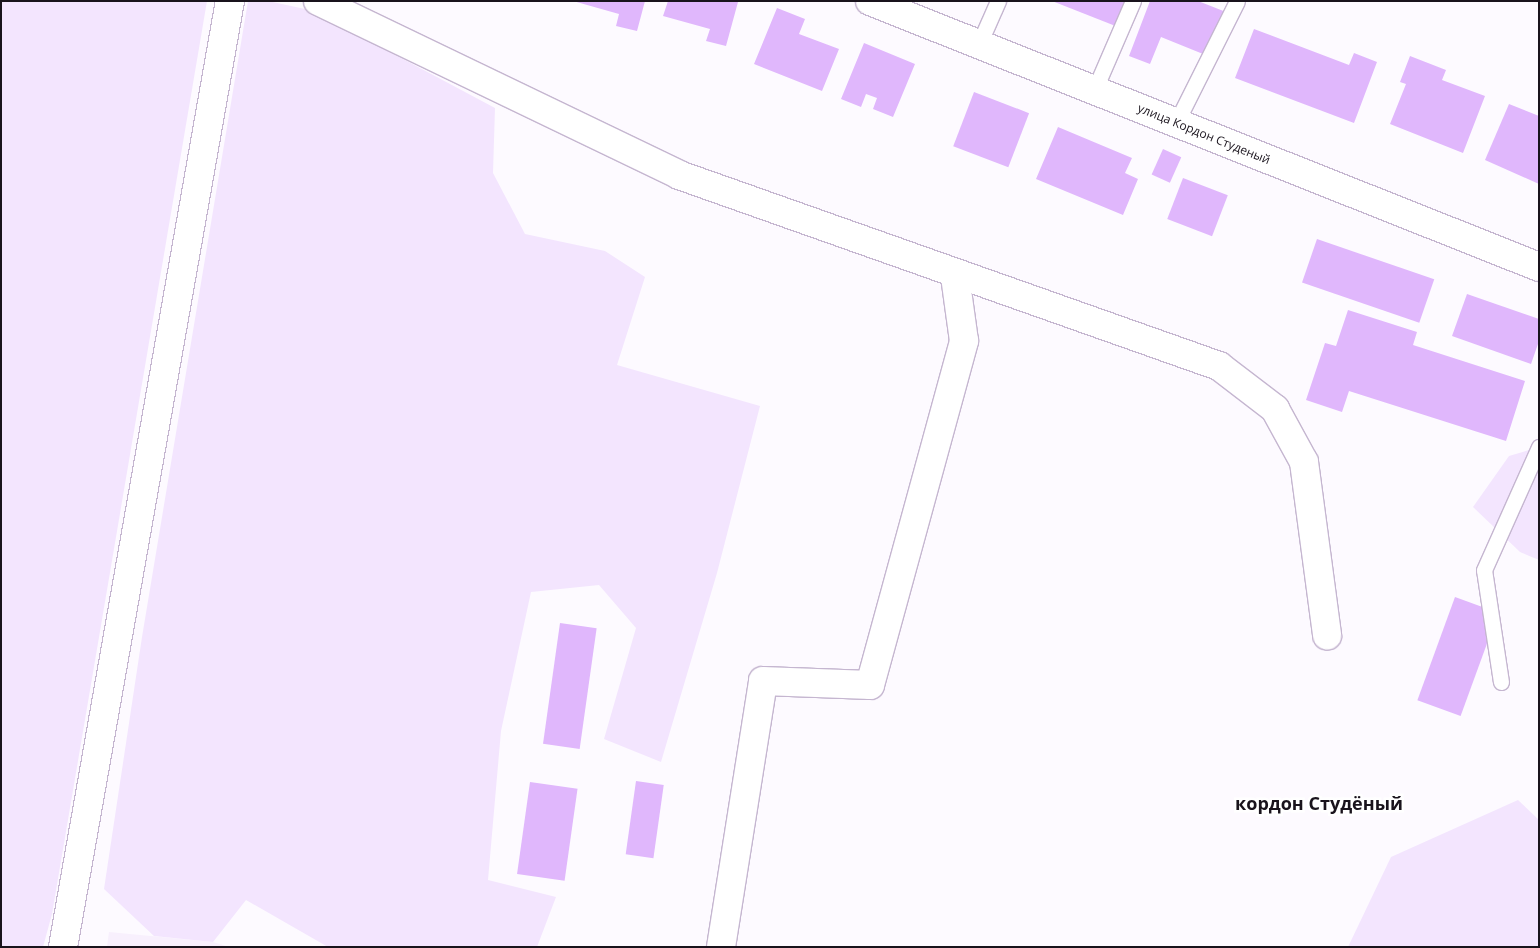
<!DOCTYPE html>
<html>
<head>
<meta charset="utf-8">
<style>
	body { margin:0 }
	#map { position:relative; width:1540px; height:948px; overflow:hidden; background:#fdfaff; font-family:"Open Sans",sans-serif }
	div>[style] { position:absolute }
	.built>* { inset:0; background:#f8f0fd }
	.green>* { inset:0; background:#f3e5fe }
	.building>* { inset:0; background:#e0b7fc; transform-origin:0 0 }
	.roads { filter:drop-shadow(1px 0 #c5b6d0) drop-shadow(-1px 0 #c5b6d0) drop-shadow(0 1px #c5b6d0) drop-shadow(0 -1px #c5b6d0) }
	.lane>* { height:15px; margin:-7.5px; padding:0 7.5px; transform-origin:7.5px; border-radius:7.5px; background:#fff }
	.street>* { height:28px; margin:-14px; padding:0 14px; transform-origin:14px; border-radius:14px; background:#fff }
	span { translate:-50% -50%; white-space:nowrap; text-align:center; line-height:1.15; -webkit-text-stroke:5px #fff; paint-order:stroke }
	.street-label { font-size:12px; color:#19131c }
	.district-label { font-size:18px; color:#19131c; font-weight:700 }
	.frame { position:absolute; inset:0; border:2px solid #19131c; pointer-events:none }
</style>
</head>
<body>
<div id="map">
	<div class="built">
		<div style="clip-path:polygon(109px 932px,213px 942px,229px 947px,107px 947px)"></div>
	</div>
	<div class="green">
		<div style="clip-path:polygon(1px 1px,207px 1px,52px 914px,43px 947px,1px 947px)"></div>
		<div style="clip-path:polygon(248px 1px,268px 1px,328px 14px,388px 51px,495px 108px,493px 173px,525px 234px,605px 251px,645px 277px,617px 365px,760px 406px,717px 573px,661px 762px,604px 739px,636px 628px,599px 585px,531px 592px,501px 731px,488px 880px,556px 897px,537px 947px,328px 947px,246px 900px,213px 942px,154px 936px,104px 889px,142px 637px)"></div>
		<div style="clip-path:polygon(1539px 447px,1539px 560px,1520px 552px,1473px 507px,1509px 456px)"></div>
		<div style="clip-path:polygon(1518px 800px,1539px 820px,1539px 947px,1348px 947px,1391px 857px)"></div>
	</div>
	<div class="building">
		<div style="clip-path:polygon(573px 1px,645px 1px,637px 31px,616px 26px,619px 14px)"></div>
		<div style="clip-path:polygon(668px 1px,738px 2px,726px 46px,706px 41px,710px 29px,663px 16px)"></div>
		<div style="clip-path:polygon(1052px 1px,1126px 1px,1118px 27px)"></div>
		<div style="clip-path:polygon(1150px 1px,1198px 1px,1226px 12px,1208px 56px,1161px 37px,1150px 64px,1129px 56px)"></div>
		<div style="clip-path:polygon(777px 8px,805px 19px,799px 34px,839px 49px,822px 91px,754px 64px)"></div>
		<div style="clip-path:polygon(1254px 29px,1349px 65px,1354px 53px,1377px 62px,1354px 123px,1235px 78px)"></div>
		<div style="clip-path:polygon(864px 43px,915px 64px,893px 117px,873px 109px,877px 98px,866px 94px,861px 107px,841px 99px)"></div>
		<div style="clip-path:polygon(1410px 56px,1446px 70px,1442px 80px,1485px 96px,1463px 153px,1390px 124px,1406px 84px,1400px 82px)"></div>
		<div style="left:974px;top:92px;width:59px;height:58px;rotate:21deg"></div>
		<div style="clip-path:polygon(1509px 104px,1539px 116px,1539px 184px,1485px 160px)"></div>
		<div style="clip-path:polygon(1058px 127px,1132px 158px,1125px 173px,1138px 179px,1123px 215px,1036px 179px)"></div>
		<div style="left:1163px;top:149px;width:20px;height:28px;rotate:24deg"></div>
		<div style="left:1183px;top:178px;width:48px;height:44px;rotate:21deg"></div>
		<div style="left:1317px;top:239px;width:124px;height:46px;rotate:19deg"></div>
		<div style="clip-path:polygon(1467px 294px,1539px 319px,1539px 341px,1531px 364px,1452px 336px)"></div>
		<div style="clip-path:polygon(1348px 310px,1417px 332px,1413px 345px,1525px 381px,1506px 441px,1349px 391px,1342px 412px,1306px 400px,1325px 343px,1336px 346px)"></div>
		<div style="left:1455px;top:597px;width:46px;height:110px;rotate:20deg"></div>
		<div style="left:560px;top:623px;width:37px;height:122px;rotate:8deg"></div>
		<div style="left:636px;top:781px;width:28px;height:74px;rotate:8deg"></div>
		<div style="left:530px;top:782px;width:48px;height:93px;rotate:8deg"></div>
	</div>
	<div class="roads">
		<div class="lane">
			<div style="left:979px;top:44px;width:47px;rotate:-66.2deg"></div>
			<div style="left:1094px;top:91px;width:98px;rotate:-66.6deg"></div>
			<div style="left:1176px;top:123px;width:136px;rotate:-63.4deg"></div>
			<div style="left:1501px;top:682px;width:113px;rotate:-98.6deg"></div>
			<div style="left:1484px;top:570px;width:135px;rotate:-65.9deg"></div>
		</div>
		<div class="street">
			<div style="left:318px;top:1px;width:401px;rotate:25.7deg"></div>
			<div style="left:679px;top:175px;width:573px;rotate:19.48deg"></div>
			<div style="left:1219px;top:366px;width:71px;rotate:37.5deg"></div>
			<div style="left:1275px;top:409px;width:60px;rotate:61.3deg"></div>
			<div style="left:1304px;top:462px;width:175px;rotate:82.4deg"></div>
			<div style="left:870px;top:1px;width:720px;rotate:21.68deg"></div>
			<div style="left:63px;top:947px;width:961px;rotate:-79.99deg"></div>
			<div style="left:721px;top:947px;width:269px;rotate:-81deg"></div>
			<div style="left:763px;top:681px;width:107px;rotate:2.1deg"></div>
			<div style="left:870px;top:685px;width:357px;rotate:-74.7deg"></div>
			<div style="left:964px;top:341px;width:66px;rotate:-97.9deg"></div>
		</div>
	</div>
	<div class="street-label">
		<span style="left:1204px;top:134px;rotate:22deg">улица Кордон Студеный</span>
	</div>
	<div class="district-label">
		<span style="left:1319px;top:803px">кордон Студёный</span>
	</div>
	<div class="frame"></div>
</div>
</body>
</html>
